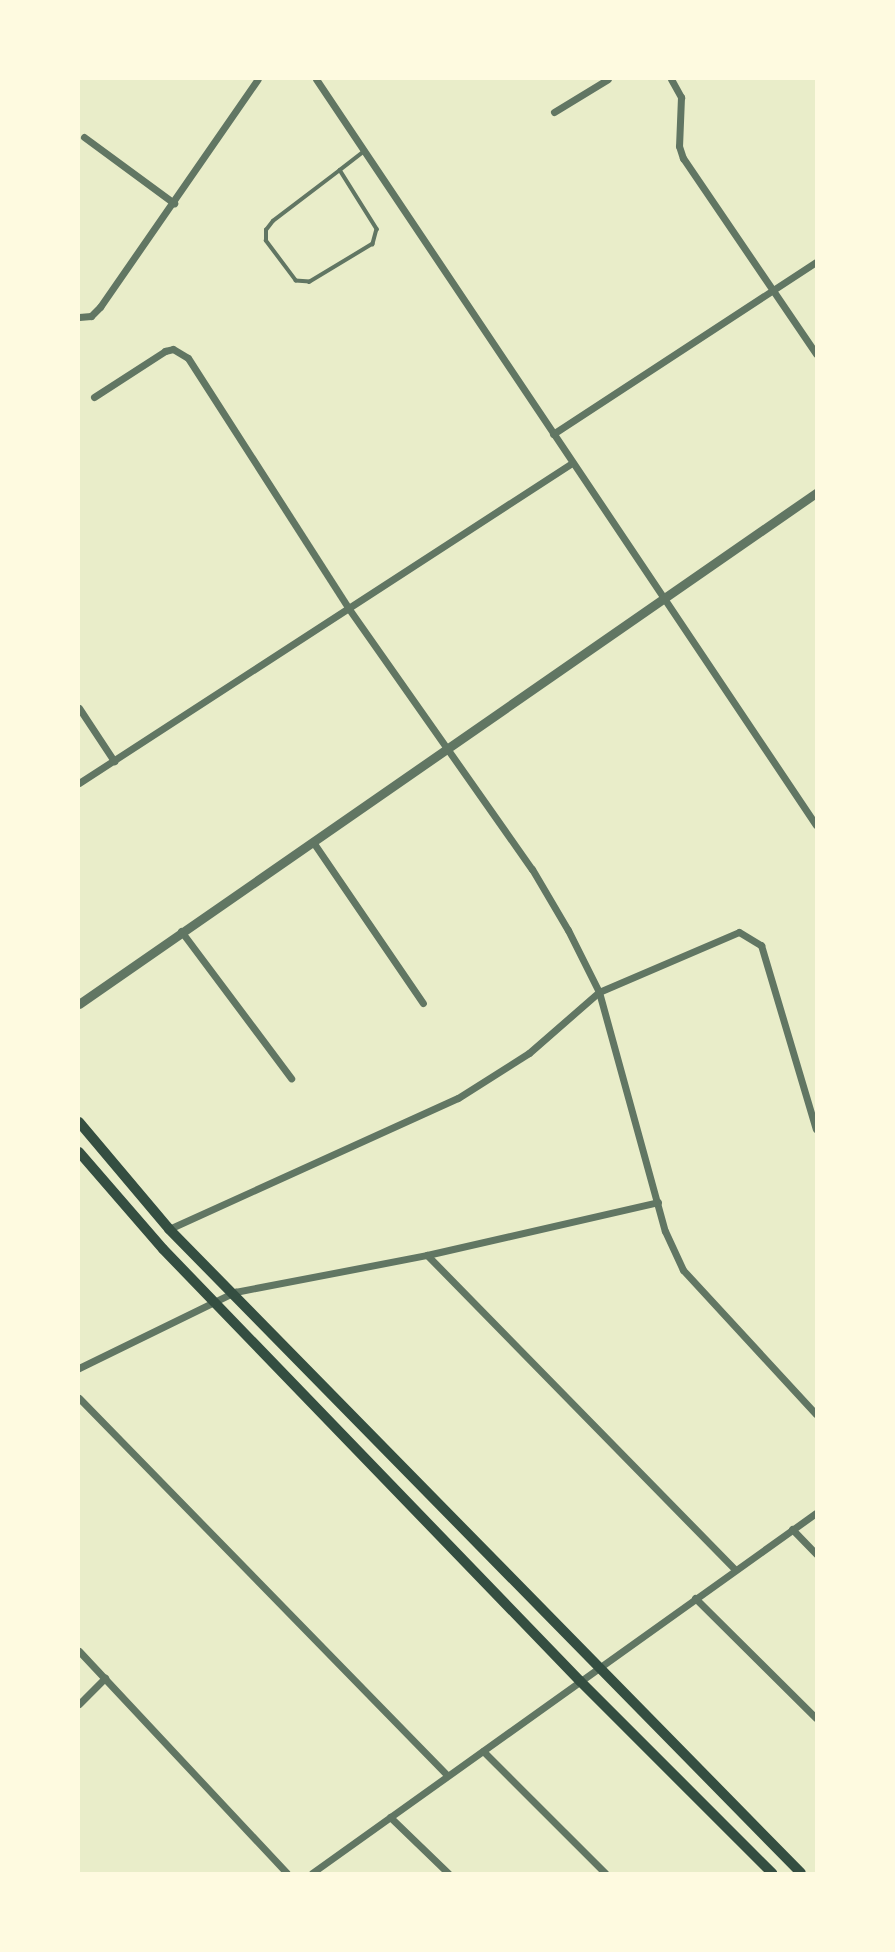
<!DOCTYPE html>
<html>
<head>
<meta charset="utf-8">
<style>
	body { margin:0 }
	#map { position:relative; width:895px; height:1952px; overflow:hidden; background:#e9edc9; font-family:Lato,sans-serif }
	div>[style] { position:absolute }
	.service>* { height:3.5px; margin:-1.75px; padding:0 1.75px; transform-origin:1.75px; border-radius:1.75px; background:#617663 }
	.minor>* { height:7px; margin:-3.5px; padding:0 3.5px; transform-origin:3.5px; border-radius:3.5px; background:#617663 }
	.tertiary>* { height:9px; margin:-4.5px; padding:0 4.5px; transform-origin:4.5px; border-radius:4.5px; background:#617663 }
	.secondary>* { height:10px; margin:-5px; padding:0 5px; transform-origin:5px; border-radius:5px; background:#344e41 }
	span { translate:-50% -50%; white-space:nowrap; text-align:center; line-height:1.15; -webkit-text-stroke:7px #fefae0; paint-order:stroke }
	.frame { position:absolute; inset:0; border:80px solid #fefae0; pointer-events:none }
</style>
</head>
<body>
<div id="map">
	<div class="service">
		<div style="left:340px;top:170px;width:70px;rotate:57.9deg"></div>
		<div style="left:377px;top:229px;width:16px;rotate:105deg"></div>
		<div style="left:373px;top:244px;width:74px;rotate:148.9deg"></div>
		<div style="left:310px;top:282px;width:14px;rotate:-176deg"></div>
		<div style="left:296px;top:281px;width:50px;rotate:-126.9deg"></div>
		<div style="left:266px;top:241px;width:11px;rotate:-90deg"></div>
		<div style="left:266px;top:230px;width:11px;rotate:-52deg"></div>
		<div style="left:273px;top:221px;width:84px;rotate:-37.3deg"></div>
		<div style="left:340px;top:170px;width:31px;rotate:-38deg"></div>
	</div>
	<div class="minor">
		<div style="left:316px;top:79px;width:898px;rotate:56.17deg"></div>
		<div style="left:671px;top:79px;width:21px;rotate:61deg"></div>
		<div style="left:681px;top:97px;width:49px;rotate:92.3deg"></div>
		<div style="left:679px;top:146px;width:13px;rotate:72deg"></div>
		<div style="left:683px;top:158px;width:237px;rotate:55.8deg"></div>
		<div style="left:554px;top:112px;width:63px;rotate:-31.4deg"></div>
		<div style="left:84px;top:137px;width:112px;rotate:36.3deg"></div>
		<div style="left:79px;top:317px;width:12px;rotate:-5deg"></div>
		<div style="left:91px;top:316px;width:13px;rotate:-45deg"></div>
		<div style="left:100px;top:307px;width:277px;rotate:-55.3deg"></div>
		<div style="left:94px;top:397px;width:85px;rotate:-32.9deg"></div>
		<div style="left:165px;top:351px;width:8px;rotate:-14deg"></div>
		<div style="left:173px;top:349px;width:17px;rotate:31deg"></div>
		<div style="left:188px;top:358px;width:298px;rotate:57.3deg"></div>
		<div style="left:349px;top:609px;width:318px;rotate:54.9deg"></div>
		<div style="left:532px;top:869px;width:71px;rotate:59.5deg"></div>
		<div style="left:568px;top:930px;width:69px;rotate:63.4deg"></div>
		<div style="left:599px;top:992px;width:248px;rotate:74.6deg"></div>
		<div style="left:665px;top:1231px;width:43px;rotate:65.2deg"></div>
		<div style="left:683px;top:1270px;width:196px;rotate:47.3deg"></div>
		<div style="left:553px;top:434px;width:314px;rotate:-33.2deg"></div>
		<div style="left:79px;top:708px;width:64px;rotate:56.6deg"></div>
		<div style="left:79px;top:783px;width:588px;rotate:-32.99deg"></div>
		<div style="left:313px;top:842px;width:195px;rotate:55.7deg"></div>
		<div style="left:181px;top:931px;width:184px;rotate:53.2deg"></div>
		<div style="left:169px;top:1229px;width:317px;rotate:-24.4deg"></div>
		<div style="left:458px;top:1098px;width:84px;rotate:-32.4deg"></div>
		<div style="left:529px;top:1053px;width:93px;rotate:-41.1deg"></div>
		<div style="left:599px;top:992px;width:152px;rotate:-23.2deg"></div>
		<div style="left:739px;top:932px;width:26px;rotate:31deg"></div>
		<div style="left:761px;top:945px;width:192px;rotate:73.4deg"></div>
		<div style="left:427px;top:1255px;width:439px;rotate:45.6deg"></div>
		<div style="left:79px;top:1368px;width:174px;rotate:-26deg"></div>
		<div style="left:235px;top:1292px;width:196px;rotate:-10.9deg"></div>
		<div style="left:427px;top:1255px;width:237px;rotate:-12.9deg"></div>
		<div style="left:79px;top:1398px;width:527px;rotate:45.69deg"></div>
		<div style="left:792px;top:1529px;width:35px;rotate:46deg"></div>
		<div style="left:695px;top:1598px;width:170px;rotate:44.8deg"></div>
		<div style="left:79px;top:1651px;width:304px;rotate:46.9deg"></div>
		<div style="left:79px;top:1704px;width:37px;rotate:-45deg"></div>
		<div style="left:483px;top:1751px;width:173px;rotate:45deg"></div>
		<div style="left:390px;top:1817px;width:81px;rotate:44deg"></div>
		<div style="left:312px;top:1873px;width:619px;rotate:-35.54deg"></div>
	</div>
	<div class="tertiary">
		<div style="left:79px;top:1004px;width:897px;rotate:-34.74deg"></div>
	</div>
	<div class="secondary">
		<div style="left:79px;top:1122px;width:140px;rotate:49.9deg"></div>
		<div style="left:169px;top:1229px;width:902px;rotate:45.54deg"></div>
		<div style="left:79px;top:1152px;width:128px;rotate:49.1deg"></div>
		<div style="left:163px;top:1249px;width:600px;rotate:46.01deg"></div>
		<div style="left:580px;top:1681px;width:272px;rotate:45deg"></div>
	</div>
	<div class="frame"></div>
</div>
</body>
</html>
